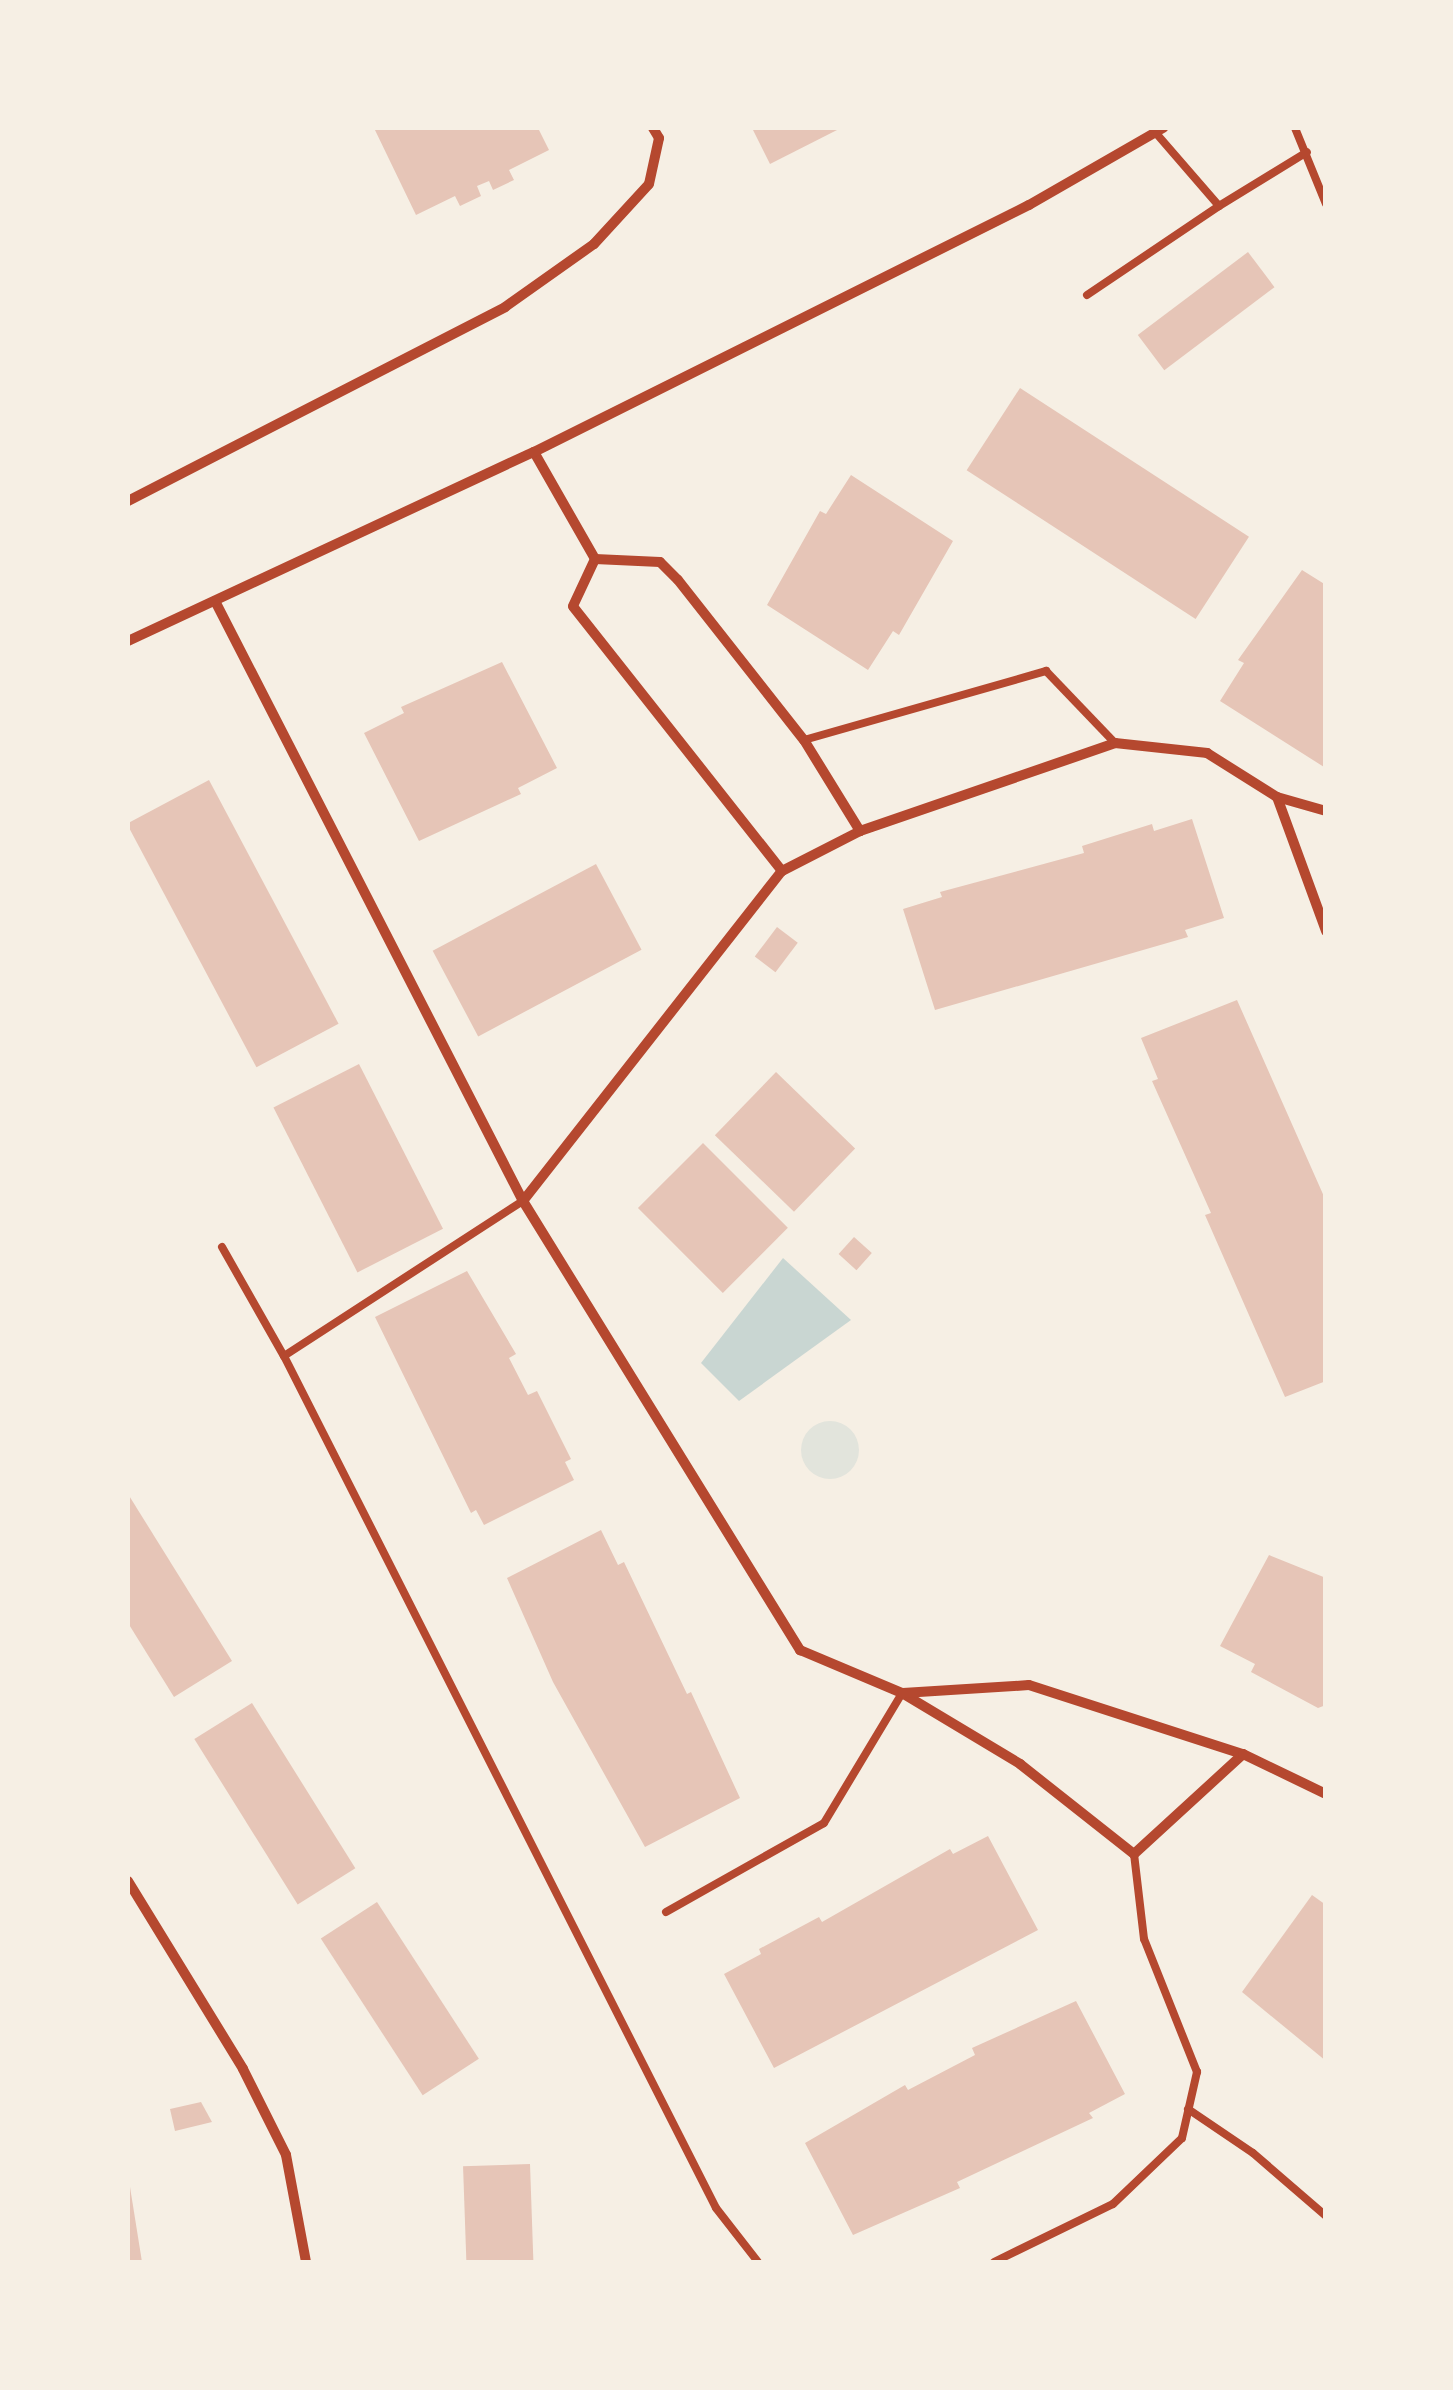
<!DOCTYPE html>
<html>
<head>
<meta charset="utf-8">
<style>
	body { margin:0 }
	#map { position:relative; width:1453px; height:2390px; overflow:hidden; background:#f6efe4; font-family:"DM Sans",sans-serif }
	div>[style] { position:absolute }
	.green>* { inset:0; background:#e2e4dc }
	.round { border-radius:50% }
	.water>* { inset:0; background:#c9d6d2 }
	.building>* { inset:0; background:#e6c5b7; transform-origin:0 0 }
	.service>* { height:8px; margin:-4px; padding:0 4px; transform-origin:4px; border-radius:4px; background:#b5482f }
	.minor>* { height:10px; margin:-5px; padding:0 5px; transform-origin:5px; border-radius:5px; background:#b5482f }
	span { translate:-50% -50%; white-space:nowrap; text-align:center; line-height:1.15; -webkit-text-stroke:10px #f6efe4; paint-order:stroke }
	.frame { position:absolute; inset:0; border:130px solid #f6efe4; pointer-events:none }
</style>
</head>
<body>
<div id="map">
	<div class="green">
		<div class="round" style="left:801px;top:1421px;width:58px;height:58px"></div>
	</div>
	<div class="water">
		<div style="clip-path:polygon(783px 1258px,851px 1320px,739px 1401px,701px 1363px)"></div>
	</div>
	<div class="building">
		<div style="clip-path:polygon(374px 128px,538px 128px,549px 150px,509px 170px,514px 180px,493px 190px,489px 181px,477px 186px,481px 196px,460px 206px,455px 196px,416px 215px)"></div>
		<div style="clip-path:polygon(752px 128px,841px 128px,770px 164px)"></div>
		<div style="left:1248px;top:252px;width:44px;height:138px;rotate:53deg"></div>
		<div style="left:1020px;top:388px;width:273px;height:98px;rotate:33deg"></div>
		<div style="clip-path:polygon(851px 475px,953px 541px,899px 635px,893px 631px,868px 670px,767px 605px,820px 511px,826px 514px)"></div>
		<div style="clip-path:polygon(1302px 570px,1326px 585px,1324px 767px,1220px 701px,1244px 663px,1238px 660px)"></div>
		<div style="clip-path:polygon(502px 662px,557px 768px,518px 788px,521px 794px,419px 841px,364px 733px,404px 713px,401px 707px)"></div>
		<div style="left:209px;top:780px;width:276px;height:93px;rotate:62deg"></div>
		<div style="clip-path:polygon(1192px 819px,1224px 918px,1185px 930px,1188px 937px,935px 1010px,903px 909px,942px 897px,940px 892px,1084px 853px,1082px 846px,1152px 824px,1154px 831px)"></div>
		<div style="left:596px;top:864px;width:97px;height:185px;rotate:62deg"></div>
		<div style="left:777px;top:927px;width:26px;height:37px;rotate:37deg"></div>
		<div style="clip-path:polygon(1237px 1000px,1326px 1201px,1326px 1381px,1285px 1397px,1205px 1215px,1211px 1213px,1152px 1081px,1158px 1079px,1141px 1038px)"></div>
		<div style="left:359px;top:1064px;width:185px;height:96px;rotate:63deg"></div>
		<div style="left:776px;top:1072px;width:110px;height:88px;rotate:44deg"></div>
		<div style="left:703px;top:1143px;width:120px;height:92px;rotate:45deg"></div>
		<div style="left:854px;top:1237px;width:24px;height:23px;rotate:42deg"></div>
		<div style="clip-path:polygon(467px 1271px,516px 1354px,509px 1358px,528px 1395px,537px 1391px,571px 1459px,565px 1462px,574px 1480px,484px 1525px,476px 1510px,471px 1513px,375px 1317px)"></div>
		<div style="clip-path:polygon(128px 1494px,232px 1661px,174px 1697px,128px 1623px)"></div>
		<div style="clip-path:polygon(601px 1530px,618px 1565px,624px 1562px,687px 1694px,691px 1692px,740px 1798px,645px 1847px,553px 1682px,507px 1578px)"></div>
		<div style="clip-path:polygon(1269px 1555px,1326px 1578px,1326px 1705px,1318px 1708px,1251px 1672px,1255px 1664px,1220px 1646px)"></div>
		<div style="left:252px;top:1703px;width:195px;height:68px;rotate:58deg"></div>
		<div style="clip-path:polygon(988px 1836px,1038px 1930px,774px 2068px,724px 1974px,761px 1954px,759px 1949px,819px 1917px,822px 1922px,950px 1849px,953px 1854px)"></div>
		<div style="clip-path:polygon(1312px 1895px,1326px 1905px,1326px 2061px,1242px 1992px)"></div>
		<div style="left:377px;top:1902px;width:187px;height:67px;rotate:57deg"></div>
		<div style="clip-path:polygon(1076px 2001px,1125px 2094px,1089px 2113px,1093px 2118px,957px 2182px,960px 2188px,853px 2235px,805px 2143px,905px 2085px,908px 2090px,975px 2055px,972px 2048px)"></div>
		<div style="clip-path:polygon(201px 2102px,212px 2122px,175px 2131px,170px 2109px)"></div>
		<div style="left:530px;top:2164px;width:98px;height:67px;rotate:88deg"></div>
		<div style="clip-path:polygon(128px 2187px,130px 2187px,142px 2262px,128px 2262px)"></div>
	</div>
	<div class="service">
		<div style="left:1295px;top:128px;width:82px;rotate:67.8deg"></div>
		<div style="left:1155px;top:132px;width:98px;rotate:49.1deg"></div>
		<div style="left:1219px;top:206px;width:103px;rotate:-31.5deg"></div>
		<div style="left:1087px;top:295px;width:159px;rotate:-34deg"></div>
		<div style="left:804px;top:740px;width:252px;rotate:-15.9deg"></div>
		<div style="left:1046px;top:671px;width:100px;rotate:46.2deg"></div>
		<div style="left:222px;top:1247px;width:125px;rotate:60.4deg"></div>
		<div style="left:284px;top:1356px;width:955px;rotate:63.11deg"></div>
		<div style="left:716px;top:2208px;width:68px;rotate:52.1deg"></div>
		<div style="left:284px;top:1356px;width:285px;rotate:-33deg"></div>
		<div style="left:666px;top:1912px;width:181px;rotate:-29.4deg"></div>
		<div style="left:824px;top:1823px;width:152px;rotate:-59deg"></div>
		<div style="left:1188px;top:2109px;width:78px;rotate:34.1deg"></div>
		<div style="left:1253px;top:2153px;width:96px;rotate:40.8deg"></div>
		<div style="left:994px;top:2262px;width:132px;rotate:-26deg"></div>
		<div style="left:1113px;top:2204px;width:95px;rotate:-43.7deg"></div>
		<div style="left:1182px;top:2138px;width:68px;rotate:-77.2deg"></div>
		<div style="left:1197px;top:2072px;width:143px;rotate:-111.7deg"></div>
		<div style="left:1144px;top:1939px;width:86px;rotate:-96.7deg"></div>
	</div>
	<div class="minor">
		<div style="left:534px;top:452px;width:123px;rotate:60.3deg"></div>
		<div style="left:128px;top:501px;width:424px;rotate:-27.2deg"></div>
		<div style="left:505px;top:307px;width:109px;rotate:-35.3deg"></div>
		<div style="left:594px;top:244px;width:81px;rotate:-47.5deg"></div>
		<div style="left:649px;top:184px;width:47px;rotate:-77.7deg"></div>
		<div style="left:659px;top:138px;width:12px;rotate:-121deg"></div>
		<div style="left:215px;top:601px;width:674px;rotate:62.83deg"></div>
		<div style="left:523px;top:1201px;width:528px;rotate:58.33deg"></div>
		<div style="left:800px;top:1650px;width:111px;rotate:22.9deg"></div>
		<div style="left:902px;top:1693px;width:138px;rotate:31deg"></div>
		<div style="left:1020px;top:1764px;width:145px;rotate:38.3deg"></div>
		<div style="left:1134px;top:1854px;width:148px;rotate:-42.5deg"></div>
		<div style="left:128px;top:641px;width:448px;rotate:-25deg"></div>
		<div style="left:534px;top:452px;width:553px;rotate:-26.52deg"></div>
		<div style="left:1029px;top:205px;width:155px;rotate:-29.9deg"></div>
		<div style="left:1277px;top:797px;width:143px;rotate:69.9deg"></div>
		<div style="left:782px;top:871px;width:337px;rotate:-128.3deg"></div>
		<div style="left:573px;top:606px;width:52px;rotate:-64.9deg"></div>
		<div style="left:595px;top:559px;width:65px;rotate:2.6deg"></div>
		<div style="left:660px;top:562px;width:25px;rotate:45deg"></div>
		<div style="left:678px;top:580px;width:204px;rotate:51.8deg"></div>
		<div style="left:804px;top:740px;width:107px;rotate:58.4deg"></div>
		<div style="left:523px;top:1201px;width:420px;rotate:-51.9deg"></div>
		<div style="left:782px;top:871px;width:88px;rotate:-27.1deg"></div>
		<div style="left:860px;top:831px;width:270px;rotate:-19deg"></div>
		<div style="left:1115px;top:743px;width:93px;rotate:6.2deg"></div>
		<div style="left:1207px;top:753px;width:83px;rotate:32.2deg"></div>
		<div style="left:1277px;top:797px;width:51px;rotate:15.9deg"></div>
		<div style="left:903px;top:1693px;width:126px;rotate:-3.6deg"></div>
		<div style="left:1029px;top:1685px;width:225px;rotate:17.9deg"></div>
		<div style="left:1243px;top:1754px;width:92px;rotate:25.7deg"></div>
		<div style="left:128px;top:1881px;width:220px;rotate:58.5deg"></div>
		<div style="left:243px;top:2069px;width:96px;rotate:63.4deg"></div>
		<div style="left:286px;top:2155px;width:109px;rotate:79.4deg"></div>
	</div>
	<div class="frame"></div>
</div>
</body>
</html>
